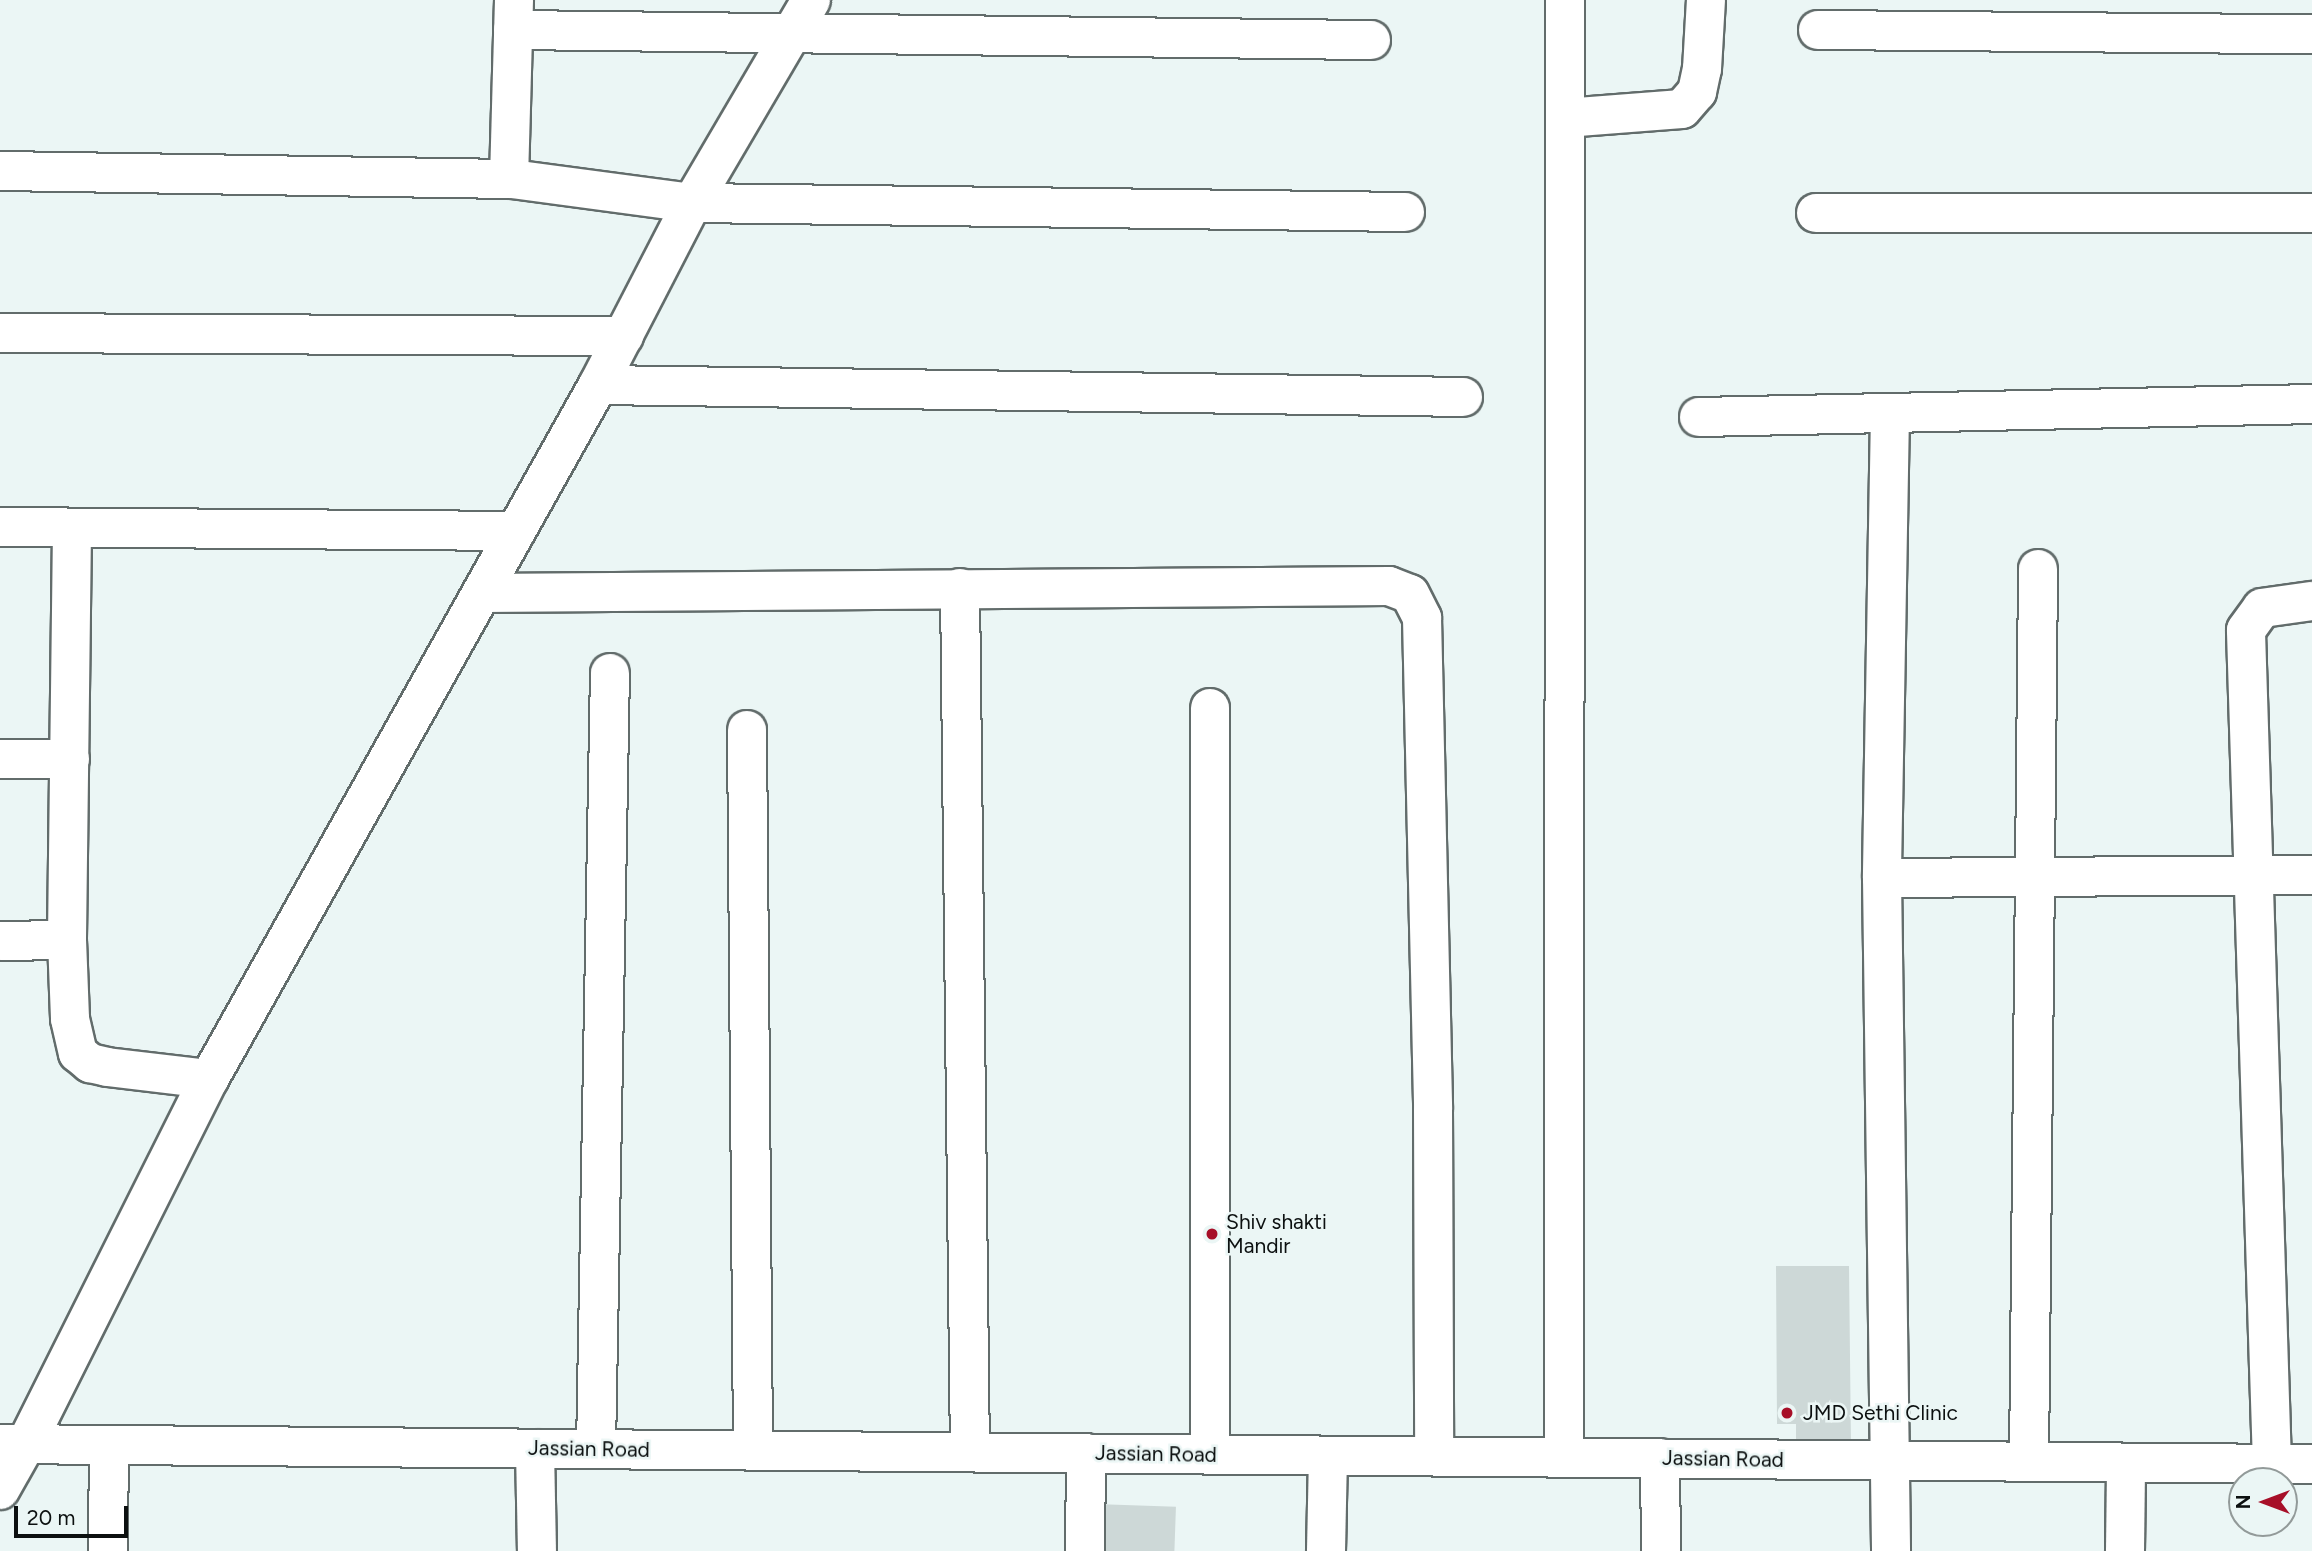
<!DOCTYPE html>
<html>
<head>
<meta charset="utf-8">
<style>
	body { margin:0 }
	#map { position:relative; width:2312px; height:1551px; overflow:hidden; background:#ebf6f5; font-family:Figtree,sans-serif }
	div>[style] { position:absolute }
	.building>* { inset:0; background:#cdd8d7; transform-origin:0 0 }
	.roads { filter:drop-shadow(2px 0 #626c6b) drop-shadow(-2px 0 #626c6b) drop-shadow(0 2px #626c6b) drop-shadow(0 -2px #626c6b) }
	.minor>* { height:38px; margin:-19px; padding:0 19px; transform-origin:19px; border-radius:19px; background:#fff }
	.tertiary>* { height:38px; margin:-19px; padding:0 19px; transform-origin:19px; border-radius:19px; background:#fff }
	.dots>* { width:19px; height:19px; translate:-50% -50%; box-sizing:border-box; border:4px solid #ebf6f5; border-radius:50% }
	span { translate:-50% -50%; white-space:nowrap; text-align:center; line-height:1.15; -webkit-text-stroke:5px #ebf6f5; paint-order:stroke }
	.poi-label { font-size:21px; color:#0c1010 }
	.left { translate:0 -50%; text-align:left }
	.street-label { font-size:21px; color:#0c1010 }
	.north { position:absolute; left:2228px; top:1467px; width:70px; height:70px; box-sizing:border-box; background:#ebf6f5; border:2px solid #929a99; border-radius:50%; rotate:270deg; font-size:19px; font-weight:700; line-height:28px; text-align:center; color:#0c1010 }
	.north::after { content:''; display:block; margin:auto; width:24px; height:32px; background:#a70f28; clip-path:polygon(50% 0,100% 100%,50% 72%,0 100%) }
	.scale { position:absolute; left:14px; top:1506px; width:114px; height:32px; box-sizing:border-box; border:4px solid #0c1010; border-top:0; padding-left:9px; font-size:21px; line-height:24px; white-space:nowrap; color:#0c1010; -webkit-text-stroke:5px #ebf6f5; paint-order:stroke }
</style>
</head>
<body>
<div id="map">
	<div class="building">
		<div style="clip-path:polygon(1776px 1266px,1849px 1266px,1851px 1447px,1796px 1447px,1796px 1424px,1777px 1424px)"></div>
		<div style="left:1095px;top:1504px;width:81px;height:47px;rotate:2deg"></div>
	</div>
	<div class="roads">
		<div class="minor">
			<div style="left:513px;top:30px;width:858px;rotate:0.67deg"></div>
			<div style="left:1818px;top:30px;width:494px;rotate:0.5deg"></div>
			<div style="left:1565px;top:118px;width:117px;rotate:-4.4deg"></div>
			<div style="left:1682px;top:109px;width:23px;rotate:-49deg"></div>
			<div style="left:1697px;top:92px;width:24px;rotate:-78deg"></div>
			<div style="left:1702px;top:69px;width:69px;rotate:-86.7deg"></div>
			<div style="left:0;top:171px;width:512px;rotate:0.9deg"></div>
			<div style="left:512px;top:179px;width:182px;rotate:7.6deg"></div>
			<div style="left:692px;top:203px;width:713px;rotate:0.72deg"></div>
			<div style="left:509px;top:179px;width:179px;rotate:-88.4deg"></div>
			<div style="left:1816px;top:213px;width:496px"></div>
			<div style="left:0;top:333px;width:624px;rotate:0.28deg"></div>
			<div style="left:598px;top:385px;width:865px;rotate:0.79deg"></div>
			<div style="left:1890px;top:413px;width:465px;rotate:91deg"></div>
			<div style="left:1882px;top:878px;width:673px;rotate:89.23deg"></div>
			<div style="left:1699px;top:417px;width:613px;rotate:-1.21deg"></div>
			<div style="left:0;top:527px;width:516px;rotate:0.44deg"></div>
			<div style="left:72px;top:529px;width:411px;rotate:90.7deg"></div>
			<div style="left:67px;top:940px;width:79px;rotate:87.8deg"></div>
			<div style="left:70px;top:1019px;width:35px;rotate:77deg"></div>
			<div style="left:78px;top:1053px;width:16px;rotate:40deg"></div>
			<div style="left:90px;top:1063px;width:17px;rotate:13deg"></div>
			<div style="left:107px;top:1067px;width:103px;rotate:6.7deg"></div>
			<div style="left:960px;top:588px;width:864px;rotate:89.34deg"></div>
			<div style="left:482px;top:593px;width:907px;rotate:-0.44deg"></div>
			<div style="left:1389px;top:586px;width:22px;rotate:21deg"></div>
			<div style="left:1410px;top:594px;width:27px;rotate:63deg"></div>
			<div style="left:1422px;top:618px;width:491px;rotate:88.7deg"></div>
			<div style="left:1433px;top:1109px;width:347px;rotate:89.8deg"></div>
			<div style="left:1210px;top:708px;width:746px;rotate:90deg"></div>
			<div style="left:747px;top:730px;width:721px;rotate:89.52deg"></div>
			<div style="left:0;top:759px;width:70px"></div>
			<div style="left:1882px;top:878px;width:430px;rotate:-0.4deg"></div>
			<div style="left:0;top:941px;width:67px;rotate:-0.9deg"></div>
			<div style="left:26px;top:1444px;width:408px;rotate:-63.4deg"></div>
			<div style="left:209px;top:1079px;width:796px;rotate:-60.73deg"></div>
			<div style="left:598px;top:385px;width:205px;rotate:-62.7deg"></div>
			<div style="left:692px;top:203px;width:235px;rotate:-59.6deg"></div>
			<div style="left:535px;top:1449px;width:102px;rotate:88.9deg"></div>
			<div style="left:596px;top:1449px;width:776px;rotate:-88.97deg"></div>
			<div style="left:1564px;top:1458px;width:1458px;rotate:-89.96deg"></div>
			<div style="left:1660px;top:1458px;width:93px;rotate:89.4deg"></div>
			<div style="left:2029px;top:1462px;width:893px;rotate:-89.42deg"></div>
			<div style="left:2272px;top:1464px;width:834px;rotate:-91.79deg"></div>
			<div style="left:2246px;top:630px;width:27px;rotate:-54deg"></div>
			<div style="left:2262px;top:608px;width:50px;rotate:-8deg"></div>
			<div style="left:108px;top:1551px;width:106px;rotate:-89.5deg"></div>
			<div style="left:1085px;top:1551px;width:98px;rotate:-89.4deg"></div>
			<div style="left:1326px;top:1551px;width:95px;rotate:-88.8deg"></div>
			<div style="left:2125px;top:1551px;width:88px;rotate:-89.3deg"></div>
		</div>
		<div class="tertiary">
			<div style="left:0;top:1444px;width:2312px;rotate:0.5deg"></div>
			<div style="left:0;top:1490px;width:53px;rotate:-60.5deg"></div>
		</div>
	</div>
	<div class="dots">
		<div style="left:1212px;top:1234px;background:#a70f28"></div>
		<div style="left:1787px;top:1413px;background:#a70f28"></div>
	</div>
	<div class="poi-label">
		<span class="left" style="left:1226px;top:1234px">Shiv shakti<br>Mandir</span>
		<span class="left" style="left:1803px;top:1413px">JMD Sethi Clinic</span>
	</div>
	<div class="street-label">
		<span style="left:589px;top:1449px;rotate:1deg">Jassian Road</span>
		<span style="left:1156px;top:1454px;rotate:1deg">Jassian Road</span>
		<span style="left:1723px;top:1459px;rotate:1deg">Jassian Road</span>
	</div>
	<div class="north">N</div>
	<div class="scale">20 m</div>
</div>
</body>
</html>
